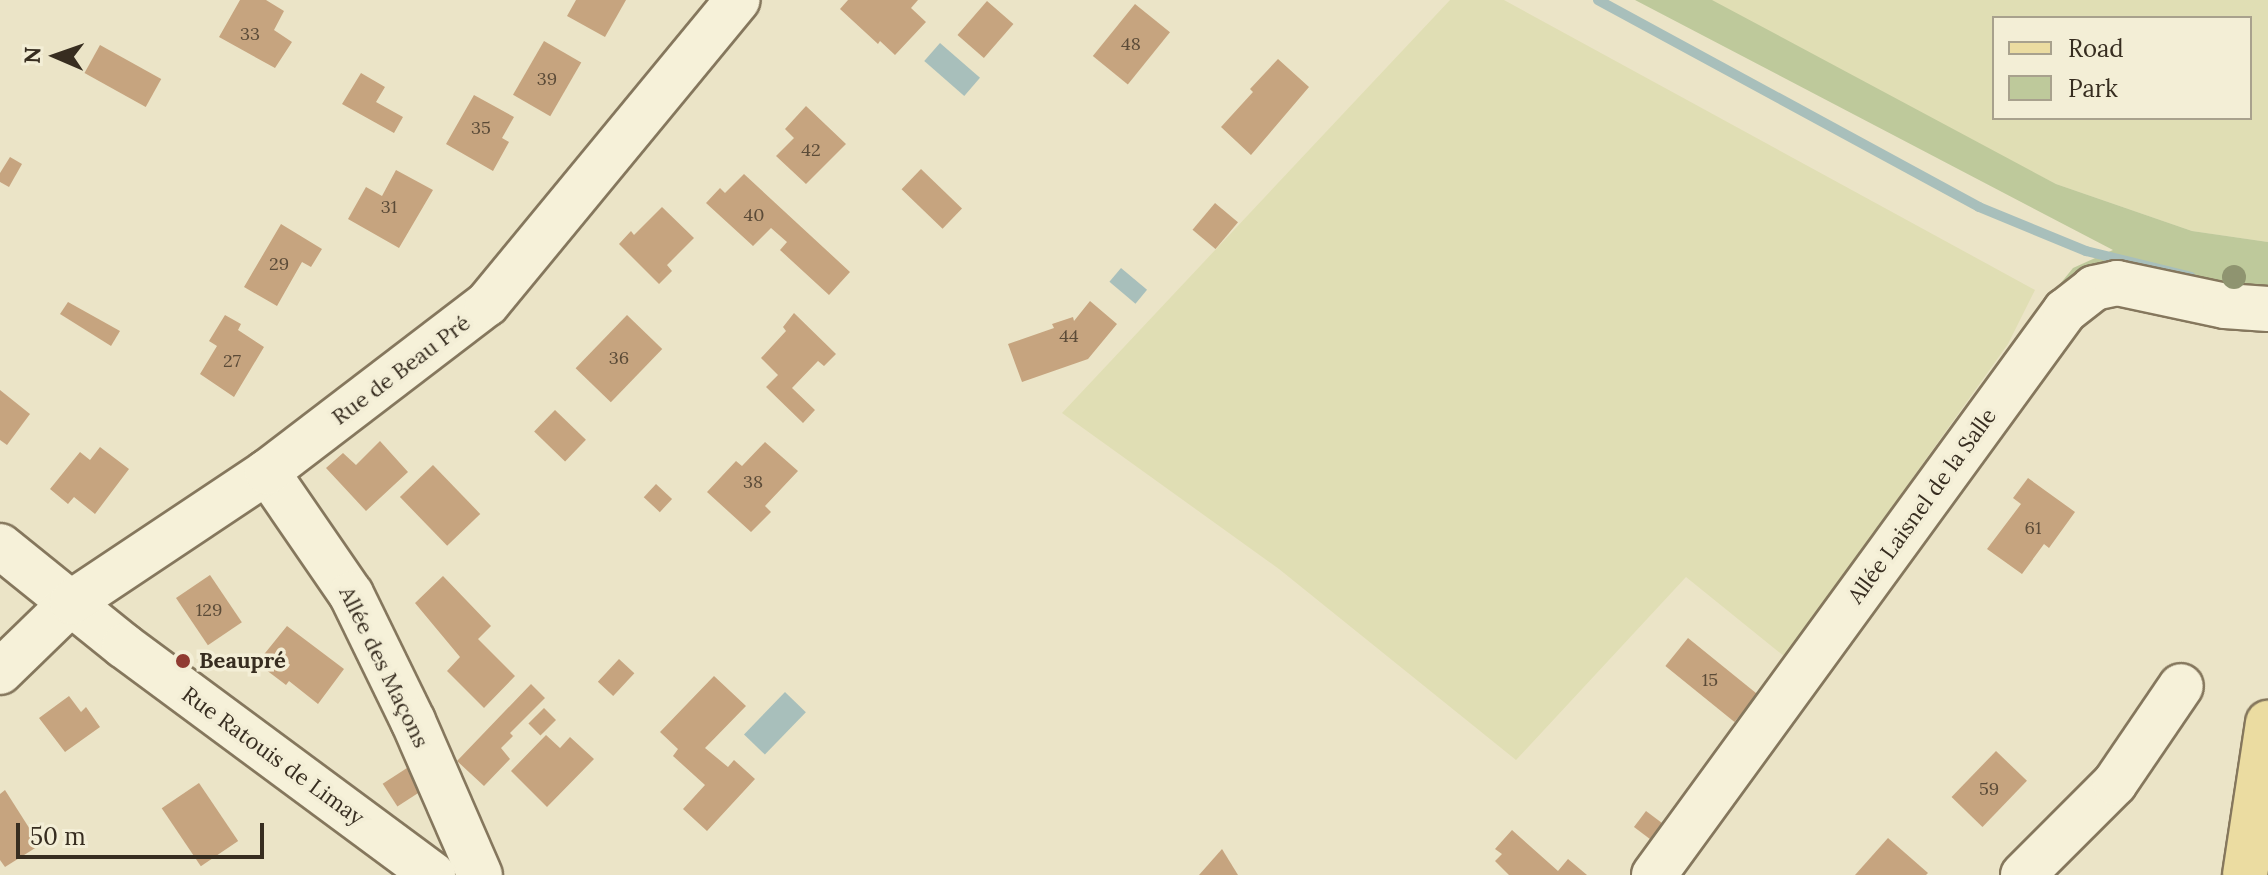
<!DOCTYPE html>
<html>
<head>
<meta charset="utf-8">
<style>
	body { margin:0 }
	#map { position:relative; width:2268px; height:875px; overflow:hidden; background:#ebe4c7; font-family:Lora,serif }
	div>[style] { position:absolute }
	.farmland>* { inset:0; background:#e0deb4 }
	.green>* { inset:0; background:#bec99b }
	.water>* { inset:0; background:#a8bfbb; transform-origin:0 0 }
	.stream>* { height:10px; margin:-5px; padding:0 5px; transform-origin:5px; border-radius:5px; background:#a8bfbb }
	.building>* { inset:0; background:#c6a47f; transform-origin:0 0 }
	.roads { filter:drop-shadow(2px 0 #85775d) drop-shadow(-2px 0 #85775d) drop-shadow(0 2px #85775d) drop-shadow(0 -2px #85775d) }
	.minor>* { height:44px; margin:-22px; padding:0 22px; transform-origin:22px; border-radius:22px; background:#f6f1d9 }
	.major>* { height:44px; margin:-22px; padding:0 22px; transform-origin:22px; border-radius:22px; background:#ebdca1 }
	.trees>* { width:24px; height:24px; margin:-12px; border-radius:50%; background:#8f9470 }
	.dots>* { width:22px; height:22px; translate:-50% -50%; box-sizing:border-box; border:4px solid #f3eed6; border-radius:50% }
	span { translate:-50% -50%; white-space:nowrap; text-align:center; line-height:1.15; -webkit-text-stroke:7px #f3eed6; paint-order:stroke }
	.number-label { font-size:18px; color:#5b4b38 }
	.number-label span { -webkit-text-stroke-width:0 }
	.street-label { font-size:22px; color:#372d20 }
	.poi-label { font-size:22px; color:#372d20; font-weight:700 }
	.left { translate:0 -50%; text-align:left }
	.legend { position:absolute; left:1992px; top:16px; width:260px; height:104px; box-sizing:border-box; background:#f3eed6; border:2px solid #a8a18d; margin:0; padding:10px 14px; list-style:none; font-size:24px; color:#372d20 }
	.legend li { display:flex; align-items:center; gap:16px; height:40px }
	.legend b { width:40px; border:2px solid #a8a18d }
	.north { position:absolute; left:16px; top:16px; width:80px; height:80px; -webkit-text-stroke:6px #f3eed6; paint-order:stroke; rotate:272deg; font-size:22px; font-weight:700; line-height:32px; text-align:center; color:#372d20 }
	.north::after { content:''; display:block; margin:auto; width:28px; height:36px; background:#372d20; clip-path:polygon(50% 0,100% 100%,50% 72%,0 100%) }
	.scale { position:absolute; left:16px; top:823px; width:248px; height:36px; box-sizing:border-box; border:4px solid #372d20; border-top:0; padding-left:10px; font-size:24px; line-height:28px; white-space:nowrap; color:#372d20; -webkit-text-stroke:6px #f3eed6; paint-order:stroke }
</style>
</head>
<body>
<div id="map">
	<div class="farmland">
		<div style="clip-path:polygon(1450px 0,1504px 0,2035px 290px,2008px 344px,1785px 657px,1686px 577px,1516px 760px,1279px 569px,1062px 413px)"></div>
		<div style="clip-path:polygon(evenodd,1698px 0,2268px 0,2268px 242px,2192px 231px,2056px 184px,1698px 0,1994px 18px,2250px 18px,2250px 118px,1994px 118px,1994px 18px)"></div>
	</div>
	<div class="green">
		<div style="clip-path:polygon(1635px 0,1712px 0,2056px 184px,2192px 231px,2268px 242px,2268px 296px,2129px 270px,2020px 348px,2012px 343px,2073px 268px,2113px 250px)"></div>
	</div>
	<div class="water">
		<div style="left:940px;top:43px;width:53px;height:24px;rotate:41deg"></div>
		<div style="left:1121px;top:268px;width:34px;height:18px;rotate:40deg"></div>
		<div style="left:785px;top:692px;width:29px;height:59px;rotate:44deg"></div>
	</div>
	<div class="stream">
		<div style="left:1598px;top:0;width:434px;rotate:28.5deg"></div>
		<div style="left:1979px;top:207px;width:116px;rotate:22.4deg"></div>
		<div style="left:2086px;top:251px;width:108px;rotate:13.9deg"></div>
	</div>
	<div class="building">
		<div style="clip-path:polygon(240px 0,266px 0,284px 11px,274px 30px,292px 42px,275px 68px,219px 37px)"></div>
		<div style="clip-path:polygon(576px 0,626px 0,605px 37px,567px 16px)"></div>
		<div style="clip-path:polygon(848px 0,918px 0,911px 8px,926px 22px,895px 55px,880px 41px,878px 44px,840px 9px)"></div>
		<div style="left:987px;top:1px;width:35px;height:45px;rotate:41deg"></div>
		<div style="left:1135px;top:4px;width:45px;height:67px;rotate:39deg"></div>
		<div style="left:544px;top:41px;width:43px;height:62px;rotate:30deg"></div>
		<div style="left:100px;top:45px;width:70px;height:32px;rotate:29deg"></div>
		<div style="clip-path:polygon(1278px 59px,1309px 87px,1251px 155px,1221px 127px,1253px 92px,1250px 89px)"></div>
		<div style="clip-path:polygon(361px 73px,385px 87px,376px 102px,403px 117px,394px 133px,342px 104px)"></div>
		<div style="clip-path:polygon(474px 95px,514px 117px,502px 138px,509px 142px,493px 171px,446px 144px)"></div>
		<div style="clip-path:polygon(806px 106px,846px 144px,806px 184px,776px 156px,794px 138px,785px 129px)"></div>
		<div style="clip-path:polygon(10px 157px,22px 164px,9px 187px,0 182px,0 173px)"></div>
		<div style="left:921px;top:169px;width:57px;height:28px;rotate:44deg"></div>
		<div style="clip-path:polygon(396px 170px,433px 190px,399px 248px,348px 219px,366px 187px,382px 196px)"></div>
		<div style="clip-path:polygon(744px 174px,850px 272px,829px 295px,780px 250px,787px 242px,771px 228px,753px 246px,706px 203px,720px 188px,725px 193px)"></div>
		<div style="left:1215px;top:203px;width:30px;height:35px;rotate:40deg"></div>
		<div style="clip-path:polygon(662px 207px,694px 238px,667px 265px,672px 271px,659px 284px,619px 244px,631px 231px,634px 235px)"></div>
		<div style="clip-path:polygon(281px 224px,322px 249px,311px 267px,302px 262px,277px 306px,244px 287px)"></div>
		<div style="clip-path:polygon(1090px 301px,1117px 324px,1088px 359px,1022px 382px,1008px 344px,1054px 328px,1052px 324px,1073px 317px,1074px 321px)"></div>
		<div style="clip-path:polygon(68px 302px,120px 331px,111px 346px,60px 314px)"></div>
		<div style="clip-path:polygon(794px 313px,836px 354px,824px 366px,818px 361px,792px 388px,815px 410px,803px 423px,766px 387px,778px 375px,761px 358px,786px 331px,783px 327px)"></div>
		<div style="clip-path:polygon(225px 315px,241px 324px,238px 330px,264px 347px,234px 397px,200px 374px,217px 346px,209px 341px)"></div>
		<div style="left:627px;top:315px;width:49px;height:74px;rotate:44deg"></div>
		<div style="clip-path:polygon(0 390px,30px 414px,7px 445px,0 440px)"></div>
		<div style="left:555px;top:410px;width:43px;height:30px;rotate:44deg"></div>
		<div style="clip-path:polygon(380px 441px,408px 472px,366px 511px,326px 468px,343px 453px,356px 465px)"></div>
		<div style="clip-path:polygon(765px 442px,798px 471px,765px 506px,771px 512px,751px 532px,707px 492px,736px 461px,742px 466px)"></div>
		<div style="clip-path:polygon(100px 447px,129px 469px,95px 514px,74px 497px,68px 504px,50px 489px,80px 452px,90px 460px)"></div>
		<div style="left:433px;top:465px;width:68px;height:46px;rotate:46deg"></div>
		<div style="clip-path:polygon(2028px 478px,2075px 512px,2049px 548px,2044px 544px,2022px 574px,1987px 549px,2021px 504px,2013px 498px)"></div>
		<div style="left:656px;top:484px;width:22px;height:18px;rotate:43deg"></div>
		<div style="left:210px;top:575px;width:57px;height:41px;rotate:56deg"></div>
		<div style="clip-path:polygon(443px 576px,491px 626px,478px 639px,515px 676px,484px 708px,447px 671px,460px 657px,415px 603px)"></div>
		<div style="clip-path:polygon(287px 626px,344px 669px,318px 704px,289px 681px,286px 685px,257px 663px)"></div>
		<div style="left:1688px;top:638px;width:89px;height:36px;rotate:39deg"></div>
		<div style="left:619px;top:659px;width:21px;height:31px;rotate:43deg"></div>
		<div style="clip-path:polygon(714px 676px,746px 706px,705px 748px,728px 767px,734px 760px,755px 779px,707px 831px,683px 809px,705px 785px,673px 756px,678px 749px,660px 732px)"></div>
		<div style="clip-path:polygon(531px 684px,545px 698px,510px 733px,513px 736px,501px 748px,510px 759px,484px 786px,457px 761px)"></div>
		<div style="clip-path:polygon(69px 696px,81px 712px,86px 707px,100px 727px,65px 752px,39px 718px)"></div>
		<div style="left:544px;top:708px;width:17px;height:22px;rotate:45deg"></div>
		<div style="clip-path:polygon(546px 735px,560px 748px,570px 737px,594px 759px,547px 807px,511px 771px)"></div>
		<div style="left:1996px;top:751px;width:43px;height:64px;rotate:44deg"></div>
		<div style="left:407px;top:768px;width:27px;height:29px;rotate:57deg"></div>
		<div style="left:199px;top:783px;width:70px;height:45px;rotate:56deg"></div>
		<div style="clip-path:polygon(5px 790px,40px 845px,5px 867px,0 860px,0 794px)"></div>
		<div style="left:1646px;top:811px;width:25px;height:20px;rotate:37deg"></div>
		<div style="clip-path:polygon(1512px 830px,1558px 871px,1568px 859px,1587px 875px,1509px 875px,1495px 861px,1502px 854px,1495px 849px)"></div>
		<div style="clip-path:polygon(1888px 838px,1928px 873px,1926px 875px,1855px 875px)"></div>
		<div style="clip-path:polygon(1222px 849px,1238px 875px,1199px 875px)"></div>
	</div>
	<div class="roads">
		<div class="minor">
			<div style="left:267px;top:472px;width:148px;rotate:55.5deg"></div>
			<div style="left:351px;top:594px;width:141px;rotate:64deg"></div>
			<div style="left:413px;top:721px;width:168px;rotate:66.5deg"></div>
			<div style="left:0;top:546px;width:159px;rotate:38.9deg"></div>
			<div style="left:124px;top:646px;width:385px;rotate:36.5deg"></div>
			<div style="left:0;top:672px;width:100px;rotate:-44.2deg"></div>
			<div style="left:72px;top:602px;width:234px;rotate:-33.7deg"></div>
			<div style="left:267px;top:472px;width:277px;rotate:-37.4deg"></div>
			<div style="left:487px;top:304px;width:394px;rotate:-50.5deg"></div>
			<div style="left:1654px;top:875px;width:698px;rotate:-53.92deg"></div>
			<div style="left:2065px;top:311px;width:37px;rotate:-38deg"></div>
			<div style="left:2094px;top:288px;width:24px;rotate:-12deg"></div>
			<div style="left:2117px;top:283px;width:110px;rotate:12deg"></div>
			<div style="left:2225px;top:306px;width:43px;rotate:4deg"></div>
			<div style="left:2023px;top:875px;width:130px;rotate:-45deg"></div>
			<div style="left:2115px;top:783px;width:117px;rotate:-55.8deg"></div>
		</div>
		<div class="major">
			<div style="left:2245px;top:875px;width:154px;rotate:-81.4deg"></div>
		</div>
	</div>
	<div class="trees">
		<div style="left:2234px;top:277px"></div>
	</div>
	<div class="dots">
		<div style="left:183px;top:661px;background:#903b32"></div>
	</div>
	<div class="number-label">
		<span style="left:250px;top:34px">33</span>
		<span style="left:1131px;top:44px">48</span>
		<span style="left:547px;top:79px">39</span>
		<span style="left:481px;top:128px">35</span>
		<span style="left:811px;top:150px">42</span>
		<span style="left:389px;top:207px">31</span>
		<span style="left:754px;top:215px">40</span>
		<span style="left:279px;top:264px">29</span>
		<span style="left:1069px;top:336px">44</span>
		<span style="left:619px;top:358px">36</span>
		<span style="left:232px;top:361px">27</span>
		<span style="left:753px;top:482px">38</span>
		<span style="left:2033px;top:528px">61</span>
		<span style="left:209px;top:610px">129</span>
		<span style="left:1710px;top:680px">15</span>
		<span style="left:1989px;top:789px">59</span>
	</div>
	<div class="street-label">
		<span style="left:401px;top:370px;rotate:-37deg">Rue de Beau Pré</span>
		<span style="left:1922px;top:506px;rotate:-54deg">Allée Laisnel de la Salle</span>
		<span style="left:384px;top:667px;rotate:64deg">Allée des Maçons</span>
		<span style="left:273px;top:756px;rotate:36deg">Rue Ratouis de Limay</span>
	</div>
	<div class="poi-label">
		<span class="left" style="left:199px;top:661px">Beaupré</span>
	</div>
	<ul class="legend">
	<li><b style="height:10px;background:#ebdca1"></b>Road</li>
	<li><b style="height:22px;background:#bec99b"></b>Park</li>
	</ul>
	<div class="north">N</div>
	<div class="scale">50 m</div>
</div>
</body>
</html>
